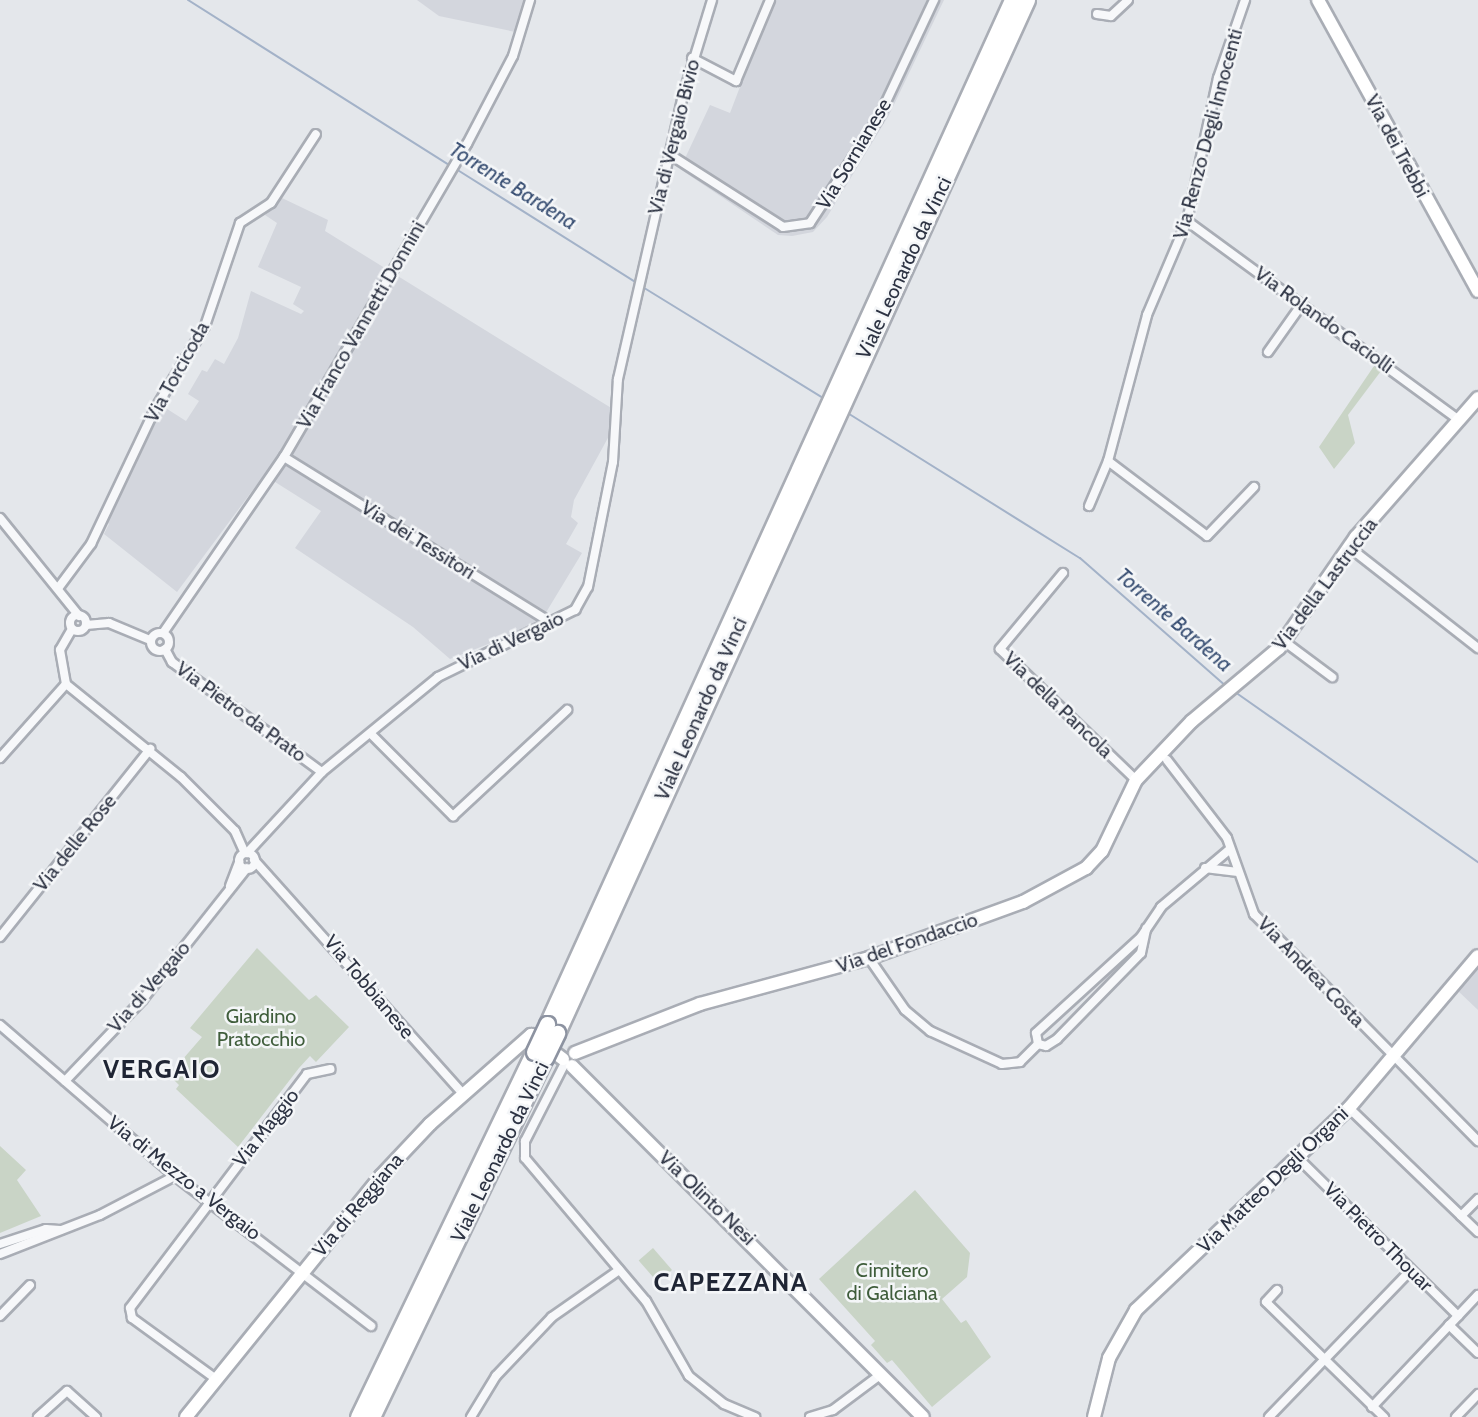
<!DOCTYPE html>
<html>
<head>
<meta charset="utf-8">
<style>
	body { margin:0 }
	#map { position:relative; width:1478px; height:1417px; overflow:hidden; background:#e4e7eb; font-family:Cabin,sans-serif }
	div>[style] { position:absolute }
	.built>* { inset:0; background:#d3d6dd }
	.green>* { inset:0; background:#c9d4c6; transform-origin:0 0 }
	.stream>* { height:2px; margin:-1px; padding:0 1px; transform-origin:1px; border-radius:1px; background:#a3b2c8 }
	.roads { filter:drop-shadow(2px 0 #a9adb5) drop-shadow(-2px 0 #a9adb5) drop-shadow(0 2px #a9adb5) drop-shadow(0 -2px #a9adb5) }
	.street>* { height:8px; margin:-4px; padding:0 4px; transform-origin:4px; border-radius:4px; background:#f7f8fa }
	.street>.ring { margin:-4px; padding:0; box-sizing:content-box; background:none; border:8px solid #f7f8fa; border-radius:50% }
	.secondary>* { height:12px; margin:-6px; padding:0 6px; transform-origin:6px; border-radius:6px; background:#fff }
	.highway>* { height:15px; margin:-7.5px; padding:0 7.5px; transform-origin:7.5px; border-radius:7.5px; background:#fff }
	.bridges { filter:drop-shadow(2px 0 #8d93a1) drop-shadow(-2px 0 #8d93a1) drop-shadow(0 2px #8d93a1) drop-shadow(0 -2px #8d93a1) }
	.highway-bridge>* { height:15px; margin:-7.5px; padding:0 7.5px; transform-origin:7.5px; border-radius:7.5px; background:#fff }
	span { translate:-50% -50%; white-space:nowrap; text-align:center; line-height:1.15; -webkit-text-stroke:5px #f4f6f8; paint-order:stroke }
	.street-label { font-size:20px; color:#2d3343 }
	.park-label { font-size:20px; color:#3f5d3b }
	.water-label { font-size:21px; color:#3a5074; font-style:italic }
	.district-label { font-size:26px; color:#1f2534; font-weight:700; letter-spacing:1.5px }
</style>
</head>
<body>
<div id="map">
	<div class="built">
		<div style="clip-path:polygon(417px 0,534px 0,525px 34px,439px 16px)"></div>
		<div style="clip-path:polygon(773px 0,944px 0,889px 115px,827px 217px,813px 232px,792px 236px,778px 235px,680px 169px,710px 105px,730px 113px)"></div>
		<div style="clip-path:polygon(282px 198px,328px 220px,325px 231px,621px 414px,574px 500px,571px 517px,578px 523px,566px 544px,582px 553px,539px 624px,450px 659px,413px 627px,295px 548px,321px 511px,264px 475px,177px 592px,104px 534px,109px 524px,105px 521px,164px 407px,186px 421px,199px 401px,188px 394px,202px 370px,207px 372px,215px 359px,224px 364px,238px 338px,251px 291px,301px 314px,304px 311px,293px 304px,301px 287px,258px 267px,277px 223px,265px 215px)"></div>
		<div style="clip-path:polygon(1478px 962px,1478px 1010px,1456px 989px)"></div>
	</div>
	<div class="green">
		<div style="clip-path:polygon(1374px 366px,1381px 371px,1348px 415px,1355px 443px,1334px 469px,1319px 447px)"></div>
		<div style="clip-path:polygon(257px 948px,309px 1000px,316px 995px,349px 1027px,316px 1062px,310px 1056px,299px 1068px,238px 1147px,176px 1089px,179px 1085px,169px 1075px,202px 1037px,190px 1028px)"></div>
		<div style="clip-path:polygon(0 1146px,26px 1170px,17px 1180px,41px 1216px,0 1233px)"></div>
		<div style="clip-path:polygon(915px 1190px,970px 1253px,967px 1277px,942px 1299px,961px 1323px,966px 1320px,991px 1357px,932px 1407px,892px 1360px,887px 1363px,871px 1345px,875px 1341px,819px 1279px)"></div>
		<div style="left:653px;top:1248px;width:29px;height:19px;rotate:49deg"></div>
	</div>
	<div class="stream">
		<div style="left:188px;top:0;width:311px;rotate:32.3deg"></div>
		<div style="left:456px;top:169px;width:214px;rotate:32.2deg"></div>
		<div style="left:641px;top:286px;width:214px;rotate:31.6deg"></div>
		<div style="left:846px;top:412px;width:276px;rotate:32deg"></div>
		<div style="left:1080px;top:558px;width:196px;rotate:41.3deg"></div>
		<div style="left:1235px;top:692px;width:297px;rotate:35deg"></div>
	</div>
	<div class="roads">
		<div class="street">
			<div style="left:1097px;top:14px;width:14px;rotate:8deg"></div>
			<div style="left:1111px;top:16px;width:23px;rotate:-43deg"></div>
			<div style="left:692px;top:58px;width:50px;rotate:27.6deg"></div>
			<div style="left:736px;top:81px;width:88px;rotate:-67.2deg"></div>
			<div style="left:669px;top:154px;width:135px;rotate:32.6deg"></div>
			<div style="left:783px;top:227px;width:27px;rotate:-8deg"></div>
			<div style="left:810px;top:223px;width:124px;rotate:-56.8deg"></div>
			<div style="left:878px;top:119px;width:132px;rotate:-64.8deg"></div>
			<div style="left:1187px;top:221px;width:337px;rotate:36.2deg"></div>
			<div style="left:1268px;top:352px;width:59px;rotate:-54.7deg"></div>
			<div style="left:284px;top:457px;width:315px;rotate:31.8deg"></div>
			<div style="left:1108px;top:461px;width:124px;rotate:37.1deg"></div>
			<div style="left:1207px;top:536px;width:68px;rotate:-46.2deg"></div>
			<div style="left:1089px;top:506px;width:49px;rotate:-67.1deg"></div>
			<div style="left:1108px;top:461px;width:151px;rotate:-75deg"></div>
			<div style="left:1147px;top:315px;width:102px;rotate:-66.9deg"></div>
			<div style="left:1187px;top:221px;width:146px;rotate:-77.8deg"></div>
			<div style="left:1218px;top:78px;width:83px;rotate:-70.9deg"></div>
			<div style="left:0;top:518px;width:126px;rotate:51.1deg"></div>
			<div style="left:1349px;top:547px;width:164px;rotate:38.1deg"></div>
			<div style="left:1063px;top:573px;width:99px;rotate:129.7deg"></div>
			<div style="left:1000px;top:649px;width:189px;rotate:43.9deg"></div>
			<div style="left:59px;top:587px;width:54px;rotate:-53.3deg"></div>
			<div style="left:91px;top:544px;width:149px;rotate:-64.6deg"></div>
			<div style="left:155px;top:409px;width:97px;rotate:-58.9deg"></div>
			<div style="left:205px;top:326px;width:109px;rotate:-71.2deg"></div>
			<div style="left:240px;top:223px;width:37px;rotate:-33deg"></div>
			<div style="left:271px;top:203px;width:82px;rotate:-56.9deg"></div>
			<div class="ring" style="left:70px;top:615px;width:8px;height:8px"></div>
			<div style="left:86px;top:625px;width:23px;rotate:-5deg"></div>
			<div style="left:109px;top:623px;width:44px;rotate:22.5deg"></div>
			<div style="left:72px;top:629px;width:24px;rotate:120deg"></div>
			<div style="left:60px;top:650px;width:35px;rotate:80deg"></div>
			<div style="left:66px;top:684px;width:148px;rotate:39deg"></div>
			<div style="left:181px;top:777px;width:76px;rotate:45deg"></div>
			<div style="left:235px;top:831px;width:24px;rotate:66deg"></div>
			<div class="ring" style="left:151px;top:633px;width:10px;height:10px"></div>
			<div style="left:163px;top:633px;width:214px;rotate:-55.5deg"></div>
			<div style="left:284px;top:457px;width:363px;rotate:-59.7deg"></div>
			<div style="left:467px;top:144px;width:99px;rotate:-62.4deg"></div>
			<div style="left:513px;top:56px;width:59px;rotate:-73.1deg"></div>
			<div style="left:1285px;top:642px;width:59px;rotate:36.7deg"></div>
			<div style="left:165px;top:649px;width:15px;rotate:62deg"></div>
			<div style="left:172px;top:662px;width:186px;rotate:36.3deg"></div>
			<div style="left:372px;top:735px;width:115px;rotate:45deg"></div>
			<div style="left:453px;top:816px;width:156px;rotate:-42.9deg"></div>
			<div style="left:0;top:758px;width:99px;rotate:-48.3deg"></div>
			<div style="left:1167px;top:760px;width:98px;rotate:52.4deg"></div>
			<div style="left:1227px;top:838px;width:81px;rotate:70.4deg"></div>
			<div style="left:1254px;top:914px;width:319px;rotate:45.4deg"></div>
			<div style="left:247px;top:853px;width:110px;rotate:-47.2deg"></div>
			<div style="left:322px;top:772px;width:150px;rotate:-39.3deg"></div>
			<div style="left:438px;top:677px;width:153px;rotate:-26.1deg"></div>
			<div style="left:575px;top:610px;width:26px;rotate:-61deg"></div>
			<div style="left:588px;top:587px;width:127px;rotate:-78.7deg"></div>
			<div style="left:613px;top:462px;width:83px;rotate:-86.6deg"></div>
			<div style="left:618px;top:379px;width:291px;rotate:-77.1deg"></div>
			<div style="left:683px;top:95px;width:99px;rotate:-73deg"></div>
			<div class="ring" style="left:239px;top:853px;width:8px;height:8px"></div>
			<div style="left:254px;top:860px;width:315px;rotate:48.2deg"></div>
			<div style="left:1205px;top:868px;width:33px;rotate:7deg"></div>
			<div style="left:230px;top:886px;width:26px;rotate:-69deg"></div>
			<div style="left:0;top:937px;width:241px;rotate:-51.4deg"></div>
			<div style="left:869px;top:958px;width:63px;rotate:55.3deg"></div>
			<div style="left:905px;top:1010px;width:33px;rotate:40deg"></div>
			<div style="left:930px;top:1031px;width:79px;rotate:24.6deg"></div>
			<div style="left:1002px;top:1064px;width:18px;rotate:-6deg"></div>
			<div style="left:1020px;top:1062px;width:25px;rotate:-45deg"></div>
			<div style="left:0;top:1025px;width:231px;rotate:40.8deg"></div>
			<div style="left:175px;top:1176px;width:247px;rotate:37.4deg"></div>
			<div style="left:1038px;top:1044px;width:11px;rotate:-100deg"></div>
			<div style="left:1036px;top:1033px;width:142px;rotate:-42.4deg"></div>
			<div style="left:1141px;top:937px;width:36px;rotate:-56deg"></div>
			<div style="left:1161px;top:907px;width:90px;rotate:-40deg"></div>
			<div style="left:1038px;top:1044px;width:8px;rotate:14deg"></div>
			<div style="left:1046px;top:1046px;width:13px;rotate:-32deg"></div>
			<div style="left:1057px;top:1039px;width:120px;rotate:-45.7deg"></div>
			<div style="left:1141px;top:953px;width:25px;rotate:-78deg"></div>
			<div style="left:565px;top:1063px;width:88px;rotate:117.1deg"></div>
			<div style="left:525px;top:1141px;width:17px;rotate:90deg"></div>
			<div style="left:525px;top:1158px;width:187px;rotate:49.8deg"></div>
			<div style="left:646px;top:1301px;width:86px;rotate:60.2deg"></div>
			<div style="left:689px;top:1376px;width:45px;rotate:38.7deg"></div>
			<div style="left:724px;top:1404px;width:34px;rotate:23deg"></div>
			<div style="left:65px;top:1081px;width:113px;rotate:-46.4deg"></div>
			<div style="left:143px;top:999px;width:167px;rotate:-51.6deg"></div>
			<div style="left:1349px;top:1108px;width:179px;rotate:43.9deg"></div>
			<div style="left:1298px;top:1158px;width:225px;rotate:44.6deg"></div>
			<div style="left:1461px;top:1216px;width:24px;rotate:-45deg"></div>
			<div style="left:0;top:1244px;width:48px;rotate:-18.1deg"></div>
			<div style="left:46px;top:1229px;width:14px;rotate:4deg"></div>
			<div style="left:0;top:1254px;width:107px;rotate:-21.3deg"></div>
			<div style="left:100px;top:1215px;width:85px;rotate:-27.5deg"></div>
			<div style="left:1277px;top:1290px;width:16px;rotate:133deg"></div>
			<div style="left:1266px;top:1302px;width:165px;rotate:44.3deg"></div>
			<div style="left:0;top:1316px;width:43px;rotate:-45.9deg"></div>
			<div style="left:1449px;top:1325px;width:40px;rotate:44deg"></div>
			<div style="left:216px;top:1379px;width:104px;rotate:-144deg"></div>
			<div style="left:132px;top:1318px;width:10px;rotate:-101deg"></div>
			<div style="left:130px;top:1308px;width:293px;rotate:-52.9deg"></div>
			<div style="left:307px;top:1074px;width:24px;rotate:-12deg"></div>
			<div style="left:1372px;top:1407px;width:154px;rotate:-46.6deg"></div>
			<div style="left:38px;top:1417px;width:39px;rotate:-42deg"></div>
			<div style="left:67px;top:1391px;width:39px;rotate:42deg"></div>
			<div style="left:471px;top:1417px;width:48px;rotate:-58.6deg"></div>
			<div style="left:496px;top:1376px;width:81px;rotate:-46.5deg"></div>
			<div style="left:552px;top:1317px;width:82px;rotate:-35deg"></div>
			<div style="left:810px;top:1417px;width:24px;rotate:-17deg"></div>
			<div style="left:833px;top:1410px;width:59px;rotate:-36.7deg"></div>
			<div style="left:1269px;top:1417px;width:204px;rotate:-46deg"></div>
			<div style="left:1456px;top:1417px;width:32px;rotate:-46deg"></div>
		</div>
		<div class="secondary">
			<div style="left:1318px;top:0;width:332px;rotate:61.2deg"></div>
			<div style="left:575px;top:1053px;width:134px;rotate:-21.4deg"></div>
			<div style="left:700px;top:1004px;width:175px;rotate:-15.2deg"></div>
			<div style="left:869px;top:958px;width:164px;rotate:-20deg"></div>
			<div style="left:1023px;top:902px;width:72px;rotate:-28.4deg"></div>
			<div style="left:1086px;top:868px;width:23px;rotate:-47deg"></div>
			<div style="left:1102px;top:851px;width:79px;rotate:-64.4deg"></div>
			<div style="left:1136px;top:780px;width:81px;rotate:-46.5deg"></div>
			<div style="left:1192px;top:721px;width:114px;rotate:-40deg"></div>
			<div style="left:1279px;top:648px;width:135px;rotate:-55.3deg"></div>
			<div style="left:1356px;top:537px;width:185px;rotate:-48.7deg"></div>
			<div style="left:572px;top:1066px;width:496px;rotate:45deg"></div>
			<div style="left:186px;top:1417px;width:310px;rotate:-51deg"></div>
			<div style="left:381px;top:1176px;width:71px;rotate:-46.7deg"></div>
			<div style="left:430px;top:1124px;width:135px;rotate:-41.4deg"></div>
			<div style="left:531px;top:1035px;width:40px;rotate:37deg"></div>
			<div style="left:1094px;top:1417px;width:61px;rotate:-75.7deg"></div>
			<div style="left:1109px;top:1358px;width:55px;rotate:-60.6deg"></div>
			<div style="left:1136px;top:1310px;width:294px;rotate:-43.5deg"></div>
			<div style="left:1349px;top:1108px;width:199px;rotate:-49.7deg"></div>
		</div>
		<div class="highway">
			<div style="left:547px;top:1024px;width:1125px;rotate:-65.58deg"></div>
			<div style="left:557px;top:1033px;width:1135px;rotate:-65.54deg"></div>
			<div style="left:358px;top:1417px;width:405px;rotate:-64.3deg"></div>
			<div style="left:372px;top:1417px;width:399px;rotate:-64.3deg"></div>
		</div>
	</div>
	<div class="bridges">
		<div class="highway-bridge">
			<div style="left:534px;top:1052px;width:31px;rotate:-65deg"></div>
			<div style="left:545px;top:1058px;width:28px;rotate:-64deg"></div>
		</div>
	</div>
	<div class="street-label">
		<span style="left:1208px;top:134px;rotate:-75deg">Via Renzo Degli Innocenti</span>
		<span style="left:674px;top:137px;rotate:-76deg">Via di Vergaio Bivio</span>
		<span style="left:1397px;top:146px;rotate:62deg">Via dei Trebbi</span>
		<span style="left:854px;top:154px;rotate:-59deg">Via Sornianese</span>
		<span style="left:904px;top:268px;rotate:-65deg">Viale Leonardo da Vinci</span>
		<span style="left:1324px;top:320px;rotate:36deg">Via Rolando Caciolli</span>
		<span style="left:361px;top:325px;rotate:-60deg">Via Franco Vannetti Donnini</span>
		<span style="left:177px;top:372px;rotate:-61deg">Via Torcicoda</span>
		<span style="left:418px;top:540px;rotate:32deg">Via dei Tessitori</span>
		<span style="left:1325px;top:584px;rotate:-53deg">Via della Lastruccia</span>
		<span style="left:511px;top:641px;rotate:-25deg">Via di Vergaio</span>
		<span style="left:1058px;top:705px;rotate:44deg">Via della Pancola</span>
		<span style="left:701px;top:709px;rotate:-66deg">Viale Leonardo da Vinci</span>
		<span style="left:241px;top:712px;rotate:36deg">Via Pietro da Prato</span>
		<span style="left:75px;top:843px;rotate:-51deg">Via delle Rose</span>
		<span style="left:907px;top:943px;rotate:-19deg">Via del Fondaccio</span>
		<span style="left:1311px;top:972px;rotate:46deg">Via Andrea Costa</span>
		<span style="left:149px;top:987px;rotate:-49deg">Via di Vergaio</span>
		<span style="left:369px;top:987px;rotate:50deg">Via Tobbianese</span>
		<span style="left:266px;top:1128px;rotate:-52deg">Via Maggio</span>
		<span style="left:500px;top:1152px;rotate:-64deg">Viale Leonardo da Vinci</span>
		<span style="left:184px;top:1178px;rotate:38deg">Via di Mezzo a Vergaio</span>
		<span style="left:1273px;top:1180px;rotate:-44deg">Via Matteo Degli Organi</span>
		<span style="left:707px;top:1198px;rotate:44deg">Via Olinto Nesi</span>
		<span style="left:358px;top:1205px;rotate:-50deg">Via di Reggiana</span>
		<span style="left:1378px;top:1237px;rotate:45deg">Via Pietro Thouar</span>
	</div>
	<div class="park-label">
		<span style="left:261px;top:1028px">Giardino<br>Pratocchio</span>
		<span style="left:892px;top:1282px">Cimitero<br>di Galciana</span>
	</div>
	<div class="water-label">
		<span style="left:513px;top:186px;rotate:32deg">Torrente Bardena</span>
		<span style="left:1174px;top:620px;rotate:41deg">Torrente Bardena</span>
	</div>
	<div class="district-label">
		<span style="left:162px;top:1070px">VERGAIO</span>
		<span style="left:731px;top:1283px">CAPEZZANA</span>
	</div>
</div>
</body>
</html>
